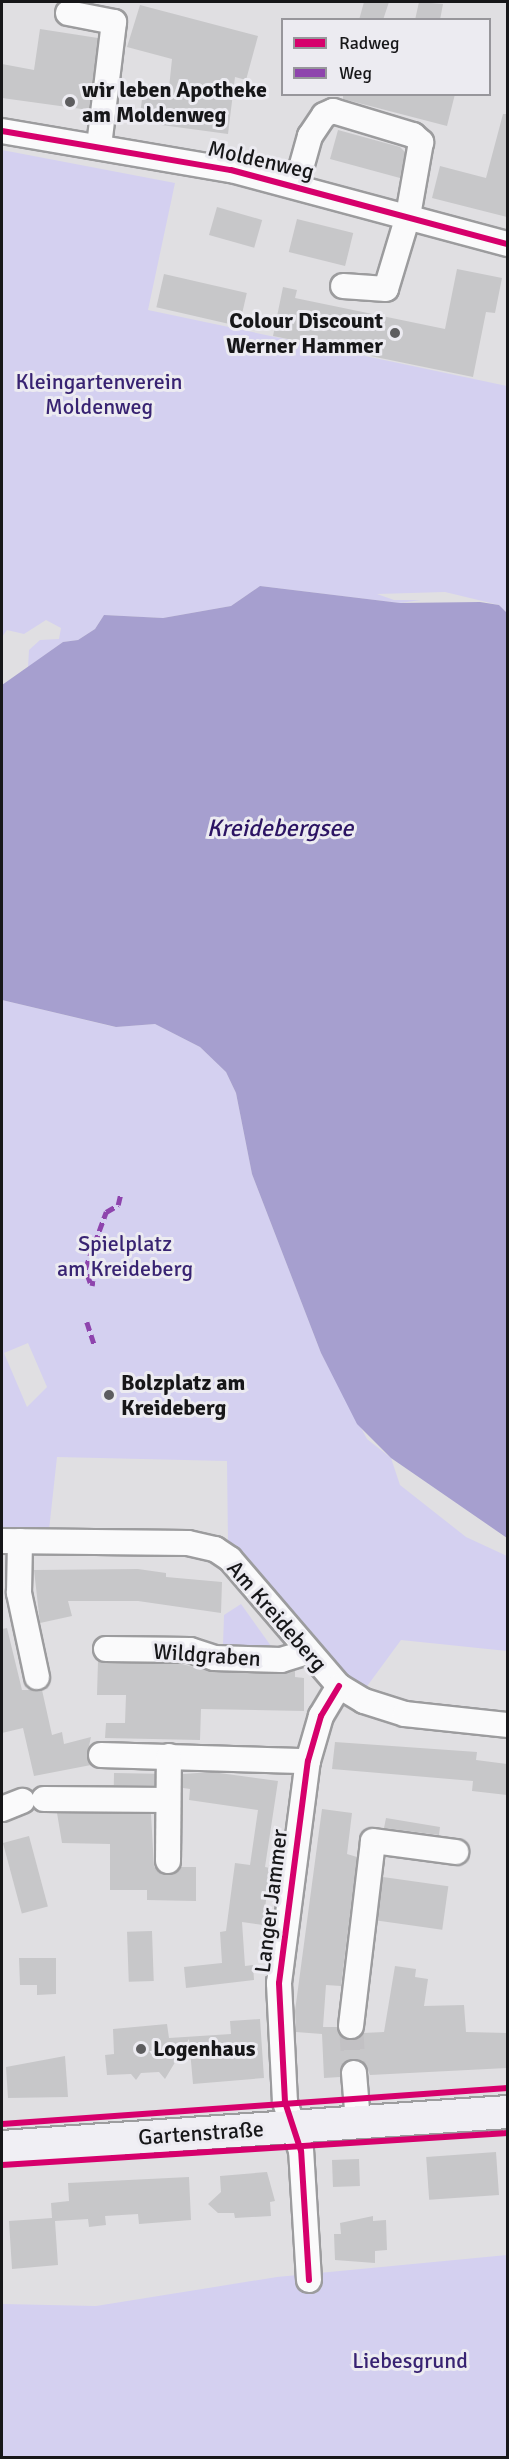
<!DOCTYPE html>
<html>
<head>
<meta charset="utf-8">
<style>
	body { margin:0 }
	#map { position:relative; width:509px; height:2459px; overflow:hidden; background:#e0dfe2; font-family:Signika,sans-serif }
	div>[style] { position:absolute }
	.green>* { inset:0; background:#d4d0f0 }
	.water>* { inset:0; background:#a69fcf }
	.building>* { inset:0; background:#c7c7c9; transform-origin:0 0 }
	.minor-tunnel>* { height:24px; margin-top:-12px; transform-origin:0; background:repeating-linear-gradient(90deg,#c2c1c4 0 24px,transparent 0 36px) }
	.roads { filter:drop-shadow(2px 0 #9c9c9e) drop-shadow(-2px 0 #9c9c9e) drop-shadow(0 2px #9c9c9e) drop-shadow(0 -2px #9c9c9e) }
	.minor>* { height:24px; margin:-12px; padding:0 12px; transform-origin:12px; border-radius:12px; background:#fafafb }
	.major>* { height:32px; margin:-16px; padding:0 16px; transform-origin:16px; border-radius:16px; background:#f0eff4 }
	.quiet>* { height:4.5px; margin-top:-2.25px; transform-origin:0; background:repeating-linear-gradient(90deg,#8e44ad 0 9px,transparent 0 13.5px) }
	.cycleway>* { height:6px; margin:-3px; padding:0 3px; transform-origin:3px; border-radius:3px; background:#d6006c }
	.dots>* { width:16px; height:16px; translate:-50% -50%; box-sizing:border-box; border:3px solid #ecebf1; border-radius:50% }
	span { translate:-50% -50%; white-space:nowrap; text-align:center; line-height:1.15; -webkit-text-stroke:6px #ecebf1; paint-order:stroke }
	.poi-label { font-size:22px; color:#171719; font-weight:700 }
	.left { translate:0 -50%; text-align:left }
	.right { translate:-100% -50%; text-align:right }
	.street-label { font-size:22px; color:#171719 }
	.park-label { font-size:22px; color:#382372 }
	.water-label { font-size:24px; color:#2c1463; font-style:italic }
	.frame { position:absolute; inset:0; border:3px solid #171719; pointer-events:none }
	.legend { position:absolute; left:281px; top:18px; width:210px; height:78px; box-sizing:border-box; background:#ecebf1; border:2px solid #97969b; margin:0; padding:8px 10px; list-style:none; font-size:18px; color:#171719 }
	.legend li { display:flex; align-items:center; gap:12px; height:30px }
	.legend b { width:30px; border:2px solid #97969b }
</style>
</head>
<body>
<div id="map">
	<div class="green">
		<div style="clip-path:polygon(2px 150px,175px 183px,148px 310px,507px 386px,507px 613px,499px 605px,445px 592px,377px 594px,394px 600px,421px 600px,400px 603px,260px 586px,231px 606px,163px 618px,104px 615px,95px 629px,78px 640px,63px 642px,28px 667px,29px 650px,40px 640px,59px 639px,61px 628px,46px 620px,24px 634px,7px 630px,2px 637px)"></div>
		<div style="clip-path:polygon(evenodd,2px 1000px,115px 1027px,155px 1024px,200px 1047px,226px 1072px,236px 1093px,252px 1174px,321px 1353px,367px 1439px,391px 1458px,400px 1485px,466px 1537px,507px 1556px,507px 1651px,401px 1640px,365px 1689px,335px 1669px,228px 1543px,227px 1461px,57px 1457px,49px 1530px,2px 1530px,2px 1000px,28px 1343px,47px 1387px,27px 1407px,4px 1353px,28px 1343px)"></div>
		<div style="clip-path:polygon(241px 1604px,271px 1646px,223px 1645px,224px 1615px)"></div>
		<div style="clip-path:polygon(507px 2255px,507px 2457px,2px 2457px,2px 2304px,96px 2306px,277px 2277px)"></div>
	</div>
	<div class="water">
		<div style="clip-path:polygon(260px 586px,400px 603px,480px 602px,499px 605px,507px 613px,507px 1538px,391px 1458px,357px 1424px,321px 1353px,252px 1174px,236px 1093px,226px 1072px,200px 1047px,155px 1024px,116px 1027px,2px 1000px,2px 685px,63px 642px,78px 640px,95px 629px,104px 615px,163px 618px,231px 606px)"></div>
	</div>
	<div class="building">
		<div style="clip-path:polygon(364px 2px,389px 2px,383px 20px,359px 20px)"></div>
		<div style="clip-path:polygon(419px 2px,443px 4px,440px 20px,415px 20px)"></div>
		<div style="clip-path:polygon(140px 5px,258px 36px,246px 80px,235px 77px,228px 134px,139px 122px,144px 84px,169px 88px,172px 59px,127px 47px)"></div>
		<div style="clip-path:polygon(40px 29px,98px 38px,89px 110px,2px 98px,2px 64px,34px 70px)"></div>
		<div style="clip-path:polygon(343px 94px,455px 94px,447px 126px,343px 99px)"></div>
		<div style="clip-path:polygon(503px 114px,507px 114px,507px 217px,432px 198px,440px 166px,486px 178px)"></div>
		<div style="clip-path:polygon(338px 130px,400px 147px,405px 152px,400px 178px,330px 159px)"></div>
		<div style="left:217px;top:207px;width:47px;height:29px;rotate:16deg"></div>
		<div style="left:297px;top:219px;width:58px;height:34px;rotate:14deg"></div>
		<div style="clip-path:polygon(457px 269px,502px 278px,495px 313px,486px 312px,473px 377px,273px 336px,283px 287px,297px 290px,295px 298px,445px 329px)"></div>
		<div style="left:164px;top:274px;width:85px;height:34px;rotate:13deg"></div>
		<div style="clip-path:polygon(138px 1569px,166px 1573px,166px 1577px,222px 1582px,221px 1613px,138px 1601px,68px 1601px,72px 1616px,40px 1623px,34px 1570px)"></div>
		<div style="clip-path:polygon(7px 1628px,22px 1690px,42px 1690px,52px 1735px,62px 1732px,64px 1744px,91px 1737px,87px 1755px,91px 1765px,34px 1776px,23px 1728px,2px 1733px,2px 1629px)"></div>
		<div style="clip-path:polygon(98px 1661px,182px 1664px,214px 1672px,295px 1671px,295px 1677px,304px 1678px,304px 1711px,201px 1709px,200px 1740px,105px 1738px,106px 1723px,125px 1723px,126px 1695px,97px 1695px)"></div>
		<div style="clip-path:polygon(335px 1742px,477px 1752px,476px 1760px,507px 1764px,507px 1795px,472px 1791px,473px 1781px,332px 1769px)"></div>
		<div style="clip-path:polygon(212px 1772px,278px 1781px,265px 1867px,270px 1868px,263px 1925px,242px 1922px,245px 1966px,253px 1965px,254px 1980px,186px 1988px,184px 1967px,222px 1963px,220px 1932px,226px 1931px,235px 1863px,250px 1865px,258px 1810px,189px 1800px,190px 1789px,183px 1788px,183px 1774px)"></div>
		<div style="left:114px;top:1773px;width:41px;height:12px;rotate:1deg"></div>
		<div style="clip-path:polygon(322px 1809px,352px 1813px,347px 1854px,357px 1857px,341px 1986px,326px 1985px,323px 2027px,337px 2027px,350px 2040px,363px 2033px,384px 2032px,395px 1966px,416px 1969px,415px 1977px,428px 1979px,424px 2006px,464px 2005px,466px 2032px,507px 2033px,507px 2068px,370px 2075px,365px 2064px,353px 2059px,341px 2066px,340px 2077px,324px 2078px,322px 2034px,296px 2032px,295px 2011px)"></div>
		<div style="clip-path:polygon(57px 1813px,151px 1814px,154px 1867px,168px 1875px,181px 1867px,196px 1867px,196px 1901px,147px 1900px,147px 1890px,110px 1890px,110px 1844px,62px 1843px)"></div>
		<div style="clip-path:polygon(386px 1818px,440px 1827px,439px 1835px,384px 1828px)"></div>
		<div style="left:29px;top:1836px;width:73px;height:27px;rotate:75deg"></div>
		<div style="left:383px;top:1877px;width:66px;height:44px;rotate:8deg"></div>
		<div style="left:152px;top:1931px;width:50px;height:25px;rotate:88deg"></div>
		<div style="clip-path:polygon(19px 1958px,56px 1958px,56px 1994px,37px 1995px,37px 1985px,20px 1985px)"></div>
		<div style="clip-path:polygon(260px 2019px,264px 2078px,193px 2084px,189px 2039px,165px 2079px,159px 2072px,141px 2073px,136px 2080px,131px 2074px,107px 2075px,105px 2055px,114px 2054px,113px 2029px,167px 2024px,169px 2038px,231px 2034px,230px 2021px)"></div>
		<div style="clip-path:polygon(65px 2056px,68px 2097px,8px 2098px,6px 2067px)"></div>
		<div style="left:496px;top:2152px;width:43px;height:70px;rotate:86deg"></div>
		<div style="left:359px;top:2159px;width:27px;height:27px;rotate:88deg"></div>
		<div style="clip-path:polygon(267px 2172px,275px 2201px,270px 2202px,271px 2216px,235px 2218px,234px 2213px,218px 2213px,208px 2204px,221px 2192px,220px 2176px)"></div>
		<div style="clip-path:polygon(189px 2177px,191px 2220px,139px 2224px,138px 2214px,105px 2216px,106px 2225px,89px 2227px,88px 2219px,55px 2221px,58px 2265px,12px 2269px,9px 2221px,52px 2218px,51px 2203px,69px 2201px,68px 2183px)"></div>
		<div style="clip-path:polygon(373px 2216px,373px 2221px,386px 2220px,387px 2250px,375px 2251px,375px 2263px,335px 2260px,334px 2234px,341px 2234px,340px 2223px)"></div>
	</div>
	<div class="minor-tunnel">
		<div style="left:351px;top:2026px;width:47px;rotate:86.3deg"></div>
	</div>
	<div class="roads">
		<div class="minor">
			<div style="left:68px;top:13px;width:47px;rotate:11.1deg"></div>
			<div style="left:114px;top:22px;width:125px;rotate:96.9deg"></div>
			<div style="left:2px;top:131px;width:232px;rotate:9.7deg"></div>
			<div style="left:231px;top:170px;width:287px;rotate:15deg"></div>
			<div style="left:296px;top:186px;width:52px;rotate:-74.4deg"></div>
			<div style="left:310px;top:136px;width:25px;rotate:-56deg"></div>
			<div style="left:324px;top:115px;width:10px;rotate:-24deg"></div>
			<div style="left:333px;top:111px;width:84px;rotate:16.7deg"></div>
			<div style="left:413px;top:135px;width:11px;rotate:41deg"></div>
			<div style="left:421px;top:142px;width:75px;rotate:100deg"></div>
			<div style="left:408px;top:216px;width:76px;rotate:106.8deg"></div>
			<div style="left:386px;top:289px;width:43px;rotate:-176deg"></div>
			<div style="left:2px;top:1541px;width:186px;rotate:0.6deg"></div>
			<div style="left:188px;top:1543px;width:28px;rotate:13deg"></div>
			<div style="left:215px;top:1549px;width:18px;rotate:34deg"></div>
			<div style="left:230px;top:1559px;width:167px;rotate:49.4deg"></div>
			<div style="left:339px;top:1686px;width:29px;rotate:31deg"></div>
			<div style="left:364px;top:1701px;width:43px;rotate:17.6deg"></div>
			<div style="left:405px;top:1714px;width:104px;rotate:6.1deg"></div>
			<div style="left:20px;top:1541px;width:52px;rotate:91.1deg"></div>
			<div style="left:19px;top:1593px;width:86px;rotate:77.9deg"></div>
			<div style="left:106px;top:1649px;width:84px;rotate:0.7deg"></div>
			<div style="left:190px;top:1650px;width:25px;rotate:18deg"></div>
			<div style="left:214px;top:1658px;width:67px;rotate:1.7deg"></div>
			<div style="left:281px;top:1660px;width:27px;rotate:-17deg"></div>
			<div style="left:101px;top:1755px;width:207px;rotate:1.7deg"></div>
			<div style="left:44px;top:1799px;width:124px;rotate:0.5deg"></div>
			<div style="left:2px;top:1809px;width:22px;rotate:-22deg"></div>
			<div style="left:168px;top:1861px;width:105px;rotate:-89.5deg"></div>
			<div style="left:351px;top:2026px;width:186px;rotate:-83.2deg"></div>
			<div style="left:373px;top:1841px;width:84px;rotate:7.5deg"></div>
			<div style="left:354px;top:2073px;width:49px;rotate:85.3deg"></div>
			<div style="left:309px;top:2280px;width:129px;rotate:-93.5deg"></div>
			<div style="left:301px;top:2151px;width:52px;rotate:-108.1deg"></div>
			<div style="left:285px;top:2102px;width:119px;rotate:-92.9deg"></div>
			<div style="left:279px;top:1983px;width:224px;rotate:-82.6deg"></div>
			<div style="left:308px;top:1761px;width:47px;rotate:-73.9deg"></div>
			<div style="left:321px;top:1716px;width:35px;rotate:-59deg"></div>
		</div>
		<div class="major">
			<div style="left:2px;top:2147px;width:507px;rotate:-3.96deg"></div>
		</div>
	</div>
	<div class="quiet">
		<div style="left:95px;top:1284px;width:5px;rotate:-169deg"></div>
		<div style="left:90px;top:1283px;width:15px;rotate:-110deg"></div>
		<div style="left:85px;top:1269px;width:61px;rotate:-69.8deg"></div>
		<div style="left:106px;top:1212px;width:14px;rotate:-30deg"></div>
		<div style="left:118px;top:1205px;width:13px;rotate:-77deg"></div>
		<div style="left:87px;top:1322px;width:26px;rotate:72deg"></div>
	</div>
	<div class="cycleway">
		<div style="left:2px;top:131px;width:232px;rotate:9.7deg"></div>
		<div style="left:231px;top:170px;width:287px;rotate:15deg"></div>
		<div style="left:2px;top:2124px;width:507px;rotate:-4.07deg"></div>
		<div style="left:2px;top:2165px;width:507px;rotate:-3.62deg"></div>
		<div style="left:309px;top:2280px;width:129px;rotate:-93.5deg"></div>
		<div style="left:301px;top:2151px;width:52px;rotate:-108.1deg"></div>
		<div style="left:285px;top:2102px;width:119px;rotate:-92.9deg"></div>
		<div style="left:279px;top:1983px;width:224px;rotate:-82.6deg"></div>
		<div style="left:308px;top:1761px;width:47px;rotate:-73.9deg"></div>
		<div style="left:321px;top:1716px;width:35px;rotate:-59deg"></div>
	</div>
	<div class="dots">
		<div style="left:70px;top:102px;background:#5d5d5f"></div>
		<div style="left:395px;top:333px;background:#5d5d5f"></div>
		<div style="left:109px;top:1395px;background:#5d5d5f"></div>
		<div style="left:141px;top:2049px;background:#5d5d5f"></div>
	</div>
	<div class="poi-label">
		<span class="left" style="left:82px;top:102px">wir leben Apotheke<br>am Moldenweg</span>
		<span class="right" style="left:383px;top:333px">Colour Discount<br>Werner Hammer</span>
		<span class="left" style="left:121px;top:1395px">Bolzplatz am<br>Kreideberg</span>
		<span class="left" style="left:153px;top:2049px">Logenhaus</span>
	</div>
	<div class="street-label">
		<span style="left:261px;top:160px;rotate:13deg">Moldenweg</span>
		<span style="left:277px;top:1616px;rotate:49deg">Am Kreideberg</span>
		<span style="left:207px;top:1655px;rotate:4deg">Wildgraben</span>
		<span style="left:271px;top:1901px;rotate:-83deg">Langer Jammer</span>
		<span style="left:201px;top:2133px;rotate:-4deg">Gartenstraße</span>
	</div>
	<div class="park-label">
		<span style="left:99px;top:394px">Kleingartenverein<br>Moldenweg</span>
		<span style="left:125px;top:1256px">Spielplatz<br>am Kreideberg</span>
		<span style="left:410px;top:2361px">Liebesgrund</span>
	</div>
	<div class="water-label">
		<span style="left:280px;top:829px">Kreidebergsee</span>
	</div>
	<div class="frame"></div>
	<ul class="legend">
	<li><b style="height:8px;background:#d6006c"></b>Radweg</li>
	<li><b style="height:8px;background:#8e44ad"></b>Weg</li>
	</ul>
</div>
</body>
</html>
